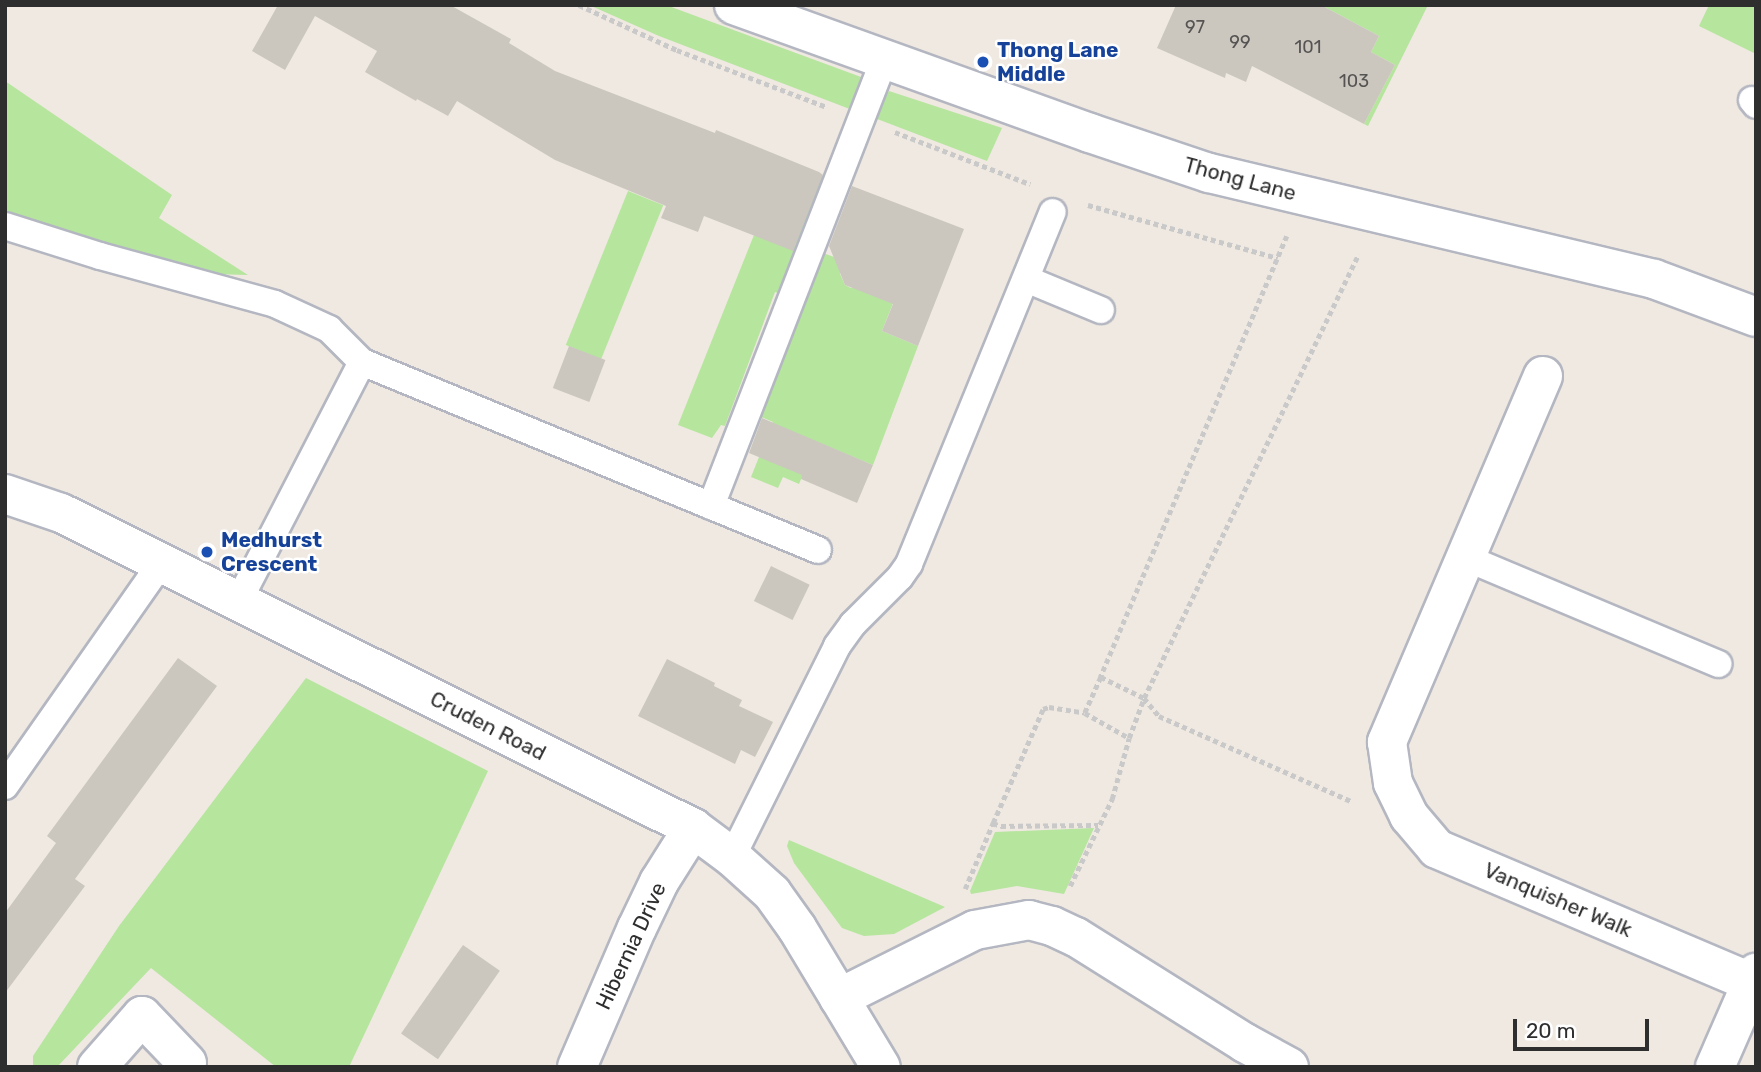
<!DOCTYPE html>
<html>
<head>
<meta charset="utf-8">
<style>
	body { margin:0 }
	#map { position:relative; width:1761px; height:1072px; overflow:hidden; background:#efe9e1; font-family:Rubik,sans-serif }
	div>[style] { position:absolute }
	.green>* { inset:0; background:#b6e59e; transform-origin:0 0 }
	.building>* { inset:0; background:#cbc7bf; transform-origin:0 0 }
	.path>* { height:4.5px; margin-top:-2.25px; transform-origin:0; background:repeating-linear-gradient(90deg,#c9c9c9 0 5px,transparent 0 8.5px) }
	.roads { filter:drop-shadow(2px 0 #b4b7c1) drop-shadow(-2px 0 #b4b7c1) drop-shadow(0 2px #b4b7c1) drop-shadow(0 -2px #b4b7c1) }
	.lane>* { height:26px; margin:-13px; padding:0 13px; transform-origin:13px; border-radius:13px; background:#fff }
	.street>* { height:38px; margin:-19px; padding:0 19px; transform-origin:19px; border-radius:19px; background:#fff }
	.dots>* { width:19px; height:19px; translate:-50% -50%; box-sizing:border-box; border:4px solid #fff; border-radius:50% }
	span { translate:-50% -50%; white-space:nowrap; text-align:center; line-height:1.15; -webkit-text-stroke:5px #fff; paint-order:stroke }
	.number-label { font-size:18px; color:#555452 }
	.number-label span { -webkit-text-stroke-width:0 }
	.transit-label { font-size:21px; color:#164399; font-weight:700 }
	.left { translate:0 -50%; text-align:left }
	.street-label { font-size:21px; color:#2e2e2e }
	.frame { position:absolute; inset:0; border:7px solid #2e2e2e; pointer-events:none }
	.scale { position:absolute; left:1513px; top:1019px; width:136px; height:32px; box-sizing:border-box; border:4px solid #2e2e2e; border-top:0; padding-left:9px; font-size:21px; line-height:24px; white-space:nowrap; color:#2e2e2e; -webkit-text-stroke:5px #fff; paint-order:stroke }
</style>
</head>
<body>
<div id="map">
	<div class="green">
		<div style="clip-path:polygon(589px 5px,666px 5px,861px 77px,863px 81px,855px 111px,659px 36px)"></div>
		<div style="clip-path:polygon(1321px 5px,1428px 5px,1368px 126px,1364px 124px,1395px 65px,1371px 52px,1379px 36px)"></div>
		<div style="clip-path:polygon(1709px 5px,1756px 5px,1756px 54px,1699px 26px)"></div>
		<div style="clip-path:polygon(5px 81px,172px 195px,159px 218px,248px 275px,212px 274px,5px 212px)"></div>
		<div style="clip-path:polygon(889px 91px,1002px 128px,987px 161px,872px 117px)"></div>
		<div style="clip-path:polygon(822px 176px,827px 178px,781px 294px,775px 292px,725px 426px,721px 425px,712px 438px,678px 425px,754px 235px)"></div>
		<div style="left:628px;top:191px;width:38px;height:166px;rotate:22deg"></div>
		<div style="clip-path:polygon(838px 214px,823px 253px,845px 261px,840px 274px,845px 285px,851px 288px,860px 283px,897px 293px,882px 331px,918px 346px,873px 465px,817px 442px,799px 484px,783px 477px,778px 488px,751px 477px,773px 422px,752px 413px)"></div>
		<div style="clip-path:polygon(306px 678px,488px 771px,349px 1067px,276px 1067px,151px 968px,57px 1067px,33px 1067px,33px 1056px,119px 926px)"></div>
		<div style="clip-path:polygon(1094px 828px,1064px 894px,1017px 886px,971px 894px,970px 891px,995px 832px)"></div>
		<div style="clip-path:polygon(789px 840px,945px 907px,894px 934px,864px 936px,842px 928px,794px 863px,787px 846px)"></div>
	</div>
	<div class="building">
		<div style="clip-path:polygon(278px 5px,450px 5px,511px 39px,509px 43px,555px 71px,715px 133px,716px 130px,819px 172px,823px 175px,793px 251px,704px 216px,698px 232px,661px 218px,666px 206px,555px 160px,457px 101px,448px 116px,417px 99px,416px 101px,365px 72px,377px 51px,315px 16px,285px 70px,252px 51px)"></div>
		<div style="clip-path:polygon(1176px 5px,1321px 5px,1379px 36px,1371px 52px,1395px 65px,1364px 124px,1252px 66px,1246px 82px,1226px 73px,1225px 78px,1157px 48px)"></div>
		<div style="clip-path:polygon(852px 186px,964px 229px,918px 346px,882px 331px,893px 304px,845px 285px,829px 246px)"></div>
		<div style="left:569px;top:346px;width:39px;height:45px;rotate:21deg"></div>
		<div style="clip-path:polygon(762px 418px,873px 465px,857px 503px,801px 479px,802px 475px,749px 453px)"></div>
		<div style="left:771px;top:566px;width:43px;height:39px;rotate:26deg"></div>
		<div style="clip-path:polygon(178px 658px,217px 686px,75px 879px,85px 886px,5px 993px,5px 913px,56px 843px,47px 836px)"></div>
		<div style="clip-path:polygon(667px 659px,715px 683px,714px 686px,742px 700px,739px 706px,773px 722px,755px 757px,741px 750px,735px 764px,638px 716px)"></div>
		<div style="left:463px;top:945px;width:45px;height:108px;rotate:35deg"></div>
	</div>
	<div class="path">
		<div style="left:579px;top:5px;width:108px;rotate:24.7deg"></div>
		<div style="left:677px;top:50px;width:160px;rotate:20.8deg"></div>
		<div style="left:895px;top:132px;width:145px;rotate:21.1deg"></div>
		<div style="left:1088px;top:205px;width:197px;rotate:15.6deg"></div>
		<div style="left:1287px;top:236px;width:479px;rotate:112.9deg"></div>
		<div style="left:1101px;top:677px;width:48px;rotate:26deg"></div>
		<div style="left:1144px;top:698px;width:23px;rotate:50deg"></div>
		<div style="left:1159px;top:716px;width:212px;rotate:23.9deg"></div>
		<div style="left:1101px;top:677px;width:39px;rotate:114deg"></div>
		<div style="left:1085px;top:713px;width:51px;rotate:29.6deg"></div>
		<div style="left:1129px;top:738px;width:43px;rotate:-69.4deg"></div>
		<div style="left:1144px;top:698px;width:493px;rotate:-64.2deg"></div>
		<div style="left:993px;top:823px;width:124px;rotate:-66.3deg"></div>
		<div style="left:1043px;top:709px;width:6px;rotate:-18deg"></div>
		<div style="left:1049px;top:707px;width:36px;rotate:9deg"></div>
		<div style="left:1070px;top:886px;width:97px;rotate:-64.2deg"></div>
		<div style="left:1112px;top:799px;width:63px;rotate:-74.4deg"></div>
		<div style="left:965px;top:889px;width:72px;rotate:-67deg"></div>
		<div style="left:993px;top:823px;width:9px;rotate:21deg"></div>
		<div style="left:1001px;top:826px;width:97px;rotate:-0.6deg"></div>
	</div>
	<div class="roads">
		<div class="lane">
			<div style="left:1752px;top:100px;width:6px;rotate:51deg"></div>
			<div style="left:5px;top:226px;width:100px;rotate:17.5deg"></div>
			<div style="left:100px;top:256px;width:181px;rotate:15.3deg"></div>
			<div style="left:275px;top:304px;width:60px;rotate:24.8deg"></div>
			<div style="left:329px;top:329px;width:47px;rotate:45deg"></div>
			<div style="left:362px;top:362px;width:268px;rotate:117.3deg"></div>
			<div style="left:1026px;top:279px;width:81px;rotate:22.5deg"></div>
			<div style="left:362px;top:362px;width:493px;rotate:22.4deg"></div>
			<div style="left:711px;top:506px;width:481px;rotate:-68.8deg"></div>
			<div style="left:1464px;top:557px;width:276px;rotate:22.8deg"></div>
			<div style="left:5px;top:786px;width:272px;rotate:-55deg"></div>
			<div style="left:732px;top:857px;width:236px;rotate:-63.5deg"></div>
			<div style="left:837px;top:646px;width:27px;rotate:-54deg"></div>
			<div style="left:853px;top:624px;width:66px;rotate:-45deg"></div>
			<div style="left:900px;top:577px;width:16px;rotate:-55deg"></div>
			<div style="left:909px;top:564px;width:380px;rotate:-67.8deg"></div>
		</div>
		<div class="street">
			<div style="left:734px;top:5px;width:378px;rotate:19.8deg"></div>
			<div style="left:1090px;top:133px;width:126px;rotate:18.6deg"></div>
			<div style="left:1209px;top:173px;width:457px;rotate:13.4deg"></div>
			<div style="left:1654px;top:279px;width:109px;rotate:20.4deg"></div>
			<div style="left:1543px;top:376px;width:398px;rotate:113.1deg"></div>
			<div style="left:1387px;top:742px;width:41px;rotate:81.7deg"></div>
			<div style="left:1393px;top:783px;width:37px;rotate:64deg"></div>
			<div style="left:1409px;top:816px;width:43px;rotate:49.7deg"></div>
			<div style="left:1437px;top:849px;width:342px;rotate:23deg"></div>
			<div style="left:5px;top:494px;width:59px;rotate:18.7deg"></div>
			<div style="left:61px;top:513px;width:706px;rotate:26.49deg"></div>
			<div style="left:693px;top:828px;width:49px;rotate:36.6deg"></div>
			<div style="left:732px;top:857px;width:54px;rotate:42deg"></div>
			<div style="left:772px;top:893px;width:43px;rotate:54.5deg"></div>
			<div style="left:797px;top:928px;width:162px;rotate:58.9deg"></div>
			<div style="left:839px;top:998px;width:152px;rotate:-26.6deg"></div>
			<div style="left:975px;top:930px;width:55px;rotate:-10.5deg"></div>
			<div style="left:1029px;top:920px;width:24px;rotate:15deg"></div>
			<div style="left:1052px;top:926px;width:26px;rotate:25deg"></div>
			<div style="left:1076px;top:937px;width:199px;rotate:32.1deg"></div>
			<div style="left:1245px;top:1043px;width:50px;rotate:28.6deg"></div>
			<div style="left:97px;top:1067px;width:68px;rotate:-48.6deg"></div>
			<div style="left:142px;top:1016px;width:65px;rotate:46.2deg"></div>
			<div style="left:577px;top:1067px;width:151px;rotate:-66.7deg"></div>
			<div style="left:637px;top:928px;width:51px;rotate:-64.4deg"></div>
			<div style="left:659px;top:882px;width:64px;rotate:-57.8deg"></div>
			<div style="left:1715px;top:1067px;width:103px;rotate:-66.4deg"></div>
		</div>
	</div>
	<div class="dots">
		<div style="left:983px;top:62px;background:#1a4fb4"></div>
		<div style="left:207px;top:552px;background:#1a4fb4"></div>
	</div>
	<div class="number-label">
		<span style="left:1195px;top:27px">97</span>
		<span style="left:1240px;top:42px">99</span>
		<span style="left:1308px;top:47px">101</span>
		<span style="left:1354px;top:81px">103</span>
	</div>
	<div class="transit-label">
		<span class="left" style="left:997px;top:62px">Thong Lane<br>Middle</span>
		<span class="left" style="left:221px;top:552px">Medhurst<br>Crescent</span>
	</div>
	<div class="street-label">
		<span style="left:1240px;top:179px;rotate:15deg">Thong Lane</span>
		<span style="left:488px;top:726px;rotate:27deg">Cruden Road</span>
		<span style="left:1558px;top:900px;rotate:23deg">Vanquisher Walk</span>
		<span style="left:631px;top:946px;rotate:-65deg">Hibernia Drive</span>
	</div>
	<div class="frame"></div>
	<div class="scale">20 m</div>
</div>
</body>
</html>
